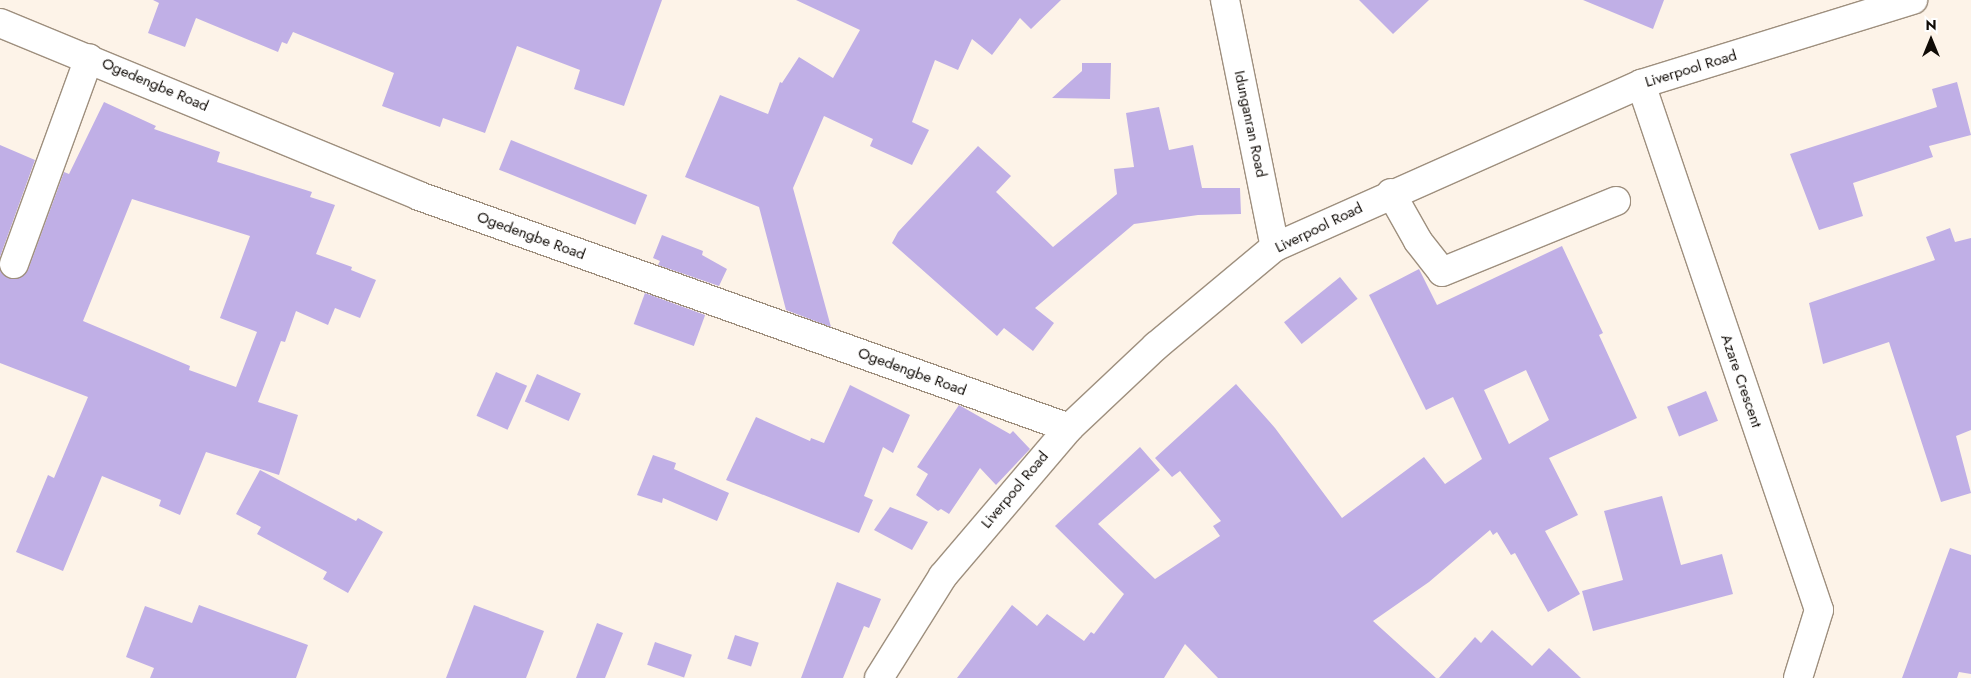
<!DOCTYPE html>
<html>
<head>
<meta charset="utf-8">
<style>
	body { margin:0 }
	#map { position:relative; width:1971px; height:678px; overflow:hidden; background:#fdf3e8; font-family:Jost,sans-serif }
	div>[style] { position:absolute }
	.building>* { inset:0; background:#c0afe6; transform-origin:0 0 }
	.roads { filter:drop-shadow(1px 0 #9e8f7e) drop-shadow(-1px 0 #9e8f7e) drop-shadow(0 1px #9e8f7e) drop-shadow(0 -1px #9e8f7e) }
	.minor>* { height:28px; margin:-14px; padding:0 14px; transform-origin:14px; border-radius:14px; background:#fff }
	.major>* { height:28px; margin:-14px; padding:0 14px; transform-origin:14px; border-radius:14px; background:#fff }
	span { translate:-50% -50%; white-space:nowrap; text-align:center; line-height:1.15; -webkit-text-stroke:4.5px #fff; paint-order:stroke }
	.street-label { font-size:15px; color:#100b06 }
	.north { position:absolute; left:1906px; top:15px; width:50px; height:50px; -webkit-text-stroke:4px #fff; paint-order:stroke; rotate:0deg; font-size:14px; font-weight:700; line-height:20px; text-align:center; color:#100b06 }
	.north::after { content:''; display:block; margin:auto; width:18px; height:22px; background:#100b06; clip-path:polygon(50% 0,100% 100%,50% 72%,0 100%) }
</style>
</head>
<body>
<div id="map">
	<div class="building">
		<div style="clip-path:polygon(153px 0,662px 0,624px 106px,574px 89px,580px 70px,517px 46px,485px 133px,443px 118px,440px 127px,382px 106px,394px 73px,293px 32px,287px 44px,282px 42px,278px 52px,196px 18px,185px 47px,148px 33px,159px 3px)"></div>
		<div style="clip-path:polygon(796px 0,1061px 0,1031px 29px,1020px 18px,992px 55px,972px 39px,958px 70px,935px 60px,912px 122px,929px 130px,912px 165px,870px 146px,873px 139px,824px 116px,793px 188px,831px 327px,786px 310px,759px 207px,685px 177px,720px 95px,768px 114px,780px 82px,782px 83px,799px 57px,833px 78px,860px 30px)"></div>
		<div style="clip-path:polygon(1359px 0,1429px 0,1393px 34px)"></div>
		<div style="clip-path:polygon(1583px 0,1664px 0,1653px 29px)"></div>
		<div style="clip-path:polygon(1082px 63px,1111px 63px,1110px 99px,1052px 98px,1082px 71px)"></div>
		<div style="clip-path:polygon(1957px 82px,1971px 135px,1929px 146px,1933px 157px,1853px 183px,1863px 216px,1819px 230px,1790px 154px,1937px 107px,1932px 89px)"></div>
		<div style="clip-path:polygon(evenodd,104px 102px,156px 126px,154px 129px,220px 152px,217px 162px,312px 192px,310px 197px,335px 205px,316px 254px,352px 267px,351px 270px,376px 280px,360px 318px,335px 308px,328px 325px,296px 311px,285px 342px,281px 341px,258px 402px,298px 415px,279px 475px,206px 452px,180px 515px,159px 506px,161px 500px,102px 476px,63px 571px,16px 552px,48px 475px,54px 478px,88px 397px,0 363px,0 270px,8px 278px,16px 279px,28px 270px,64px 172px,69px 174px,104px 102px,132px 199px,250px 236px,220px 318px,257px 332px,236px 387px,189px 370px,190px 366px,83px 321px,132px 199px)"></div>
		<div style="clip-path:polygon(1159px 107px,1169px 150px,1193px 145px,1202px 188px,1240px 188px,1241px 214px,1198px 215px,1134px 224px,1035px 308px,1054px 323px,1033px 351px,1004px 328px,997px 336px,892px 243px,898px 232px,978px 146px,1011px 176px,996px 192px,1053px 247px,1117px 194px,1114px 169px,1134px 167px,1126px 113px)"></div>
		<div style="left:511px;top:140px;width:147px;height:32px;rotate:22deg"></div>
		<div style="clip-path:polygon(0 145px,35px 160px,0 257px)"></div>
		<div style="clip-path:polygon(1950px 228px,1955px 242px,1971px 238px,1971px 430px,1956px 436px,1971px 493px,1941px 502px,1889px 342px,1823px 364px,1809px 303px,1935px 260px,1926px 237px)"></div>
		<div style="clip-path:polygon(662px 235px,703px 251px,702px 255px,727px 269px,719px 286px,658px 265px,660px 261px,653px 258px)"></div>
		<div style="clip-path:polygon(evenodd,1562px 246px,1603px 333px,1599px 335px,1637px 418px,1549px 458px,1578px 515px,1545px 531px,1580px 594px,1548px 612px,1515px 553px,1511px 555px,1497px 532px,1493px 535px,1490px 530px,1429px 582px,1373px 621px,1436px 678px,1218px 678px,1185px 644px,1164px 678px,957px 678px,1012px 605px,1037px 626px,1047px 614px,1084px 641px,1091px 632px,1094px 634px,1124px 594px,1055px 526px,1140px 447px,1160px 470px,1098px 524px,1155px 579px,1220px 536px,1213px 526px,1221px 521px,1180px 471px,1172px 477px,1155px 458px,1236px 384px,1275px 428px,1342px 518px,1424px 457px,1445px 484px,1482px 459px,1453px 397px,1426px 410px,1369px 295px,1419px 269px,1437px 305px,1562px 246px,1526px 370px,1549px 420px,1509px 444px,1484px 390px,1526px 370px)"></div>
		<div style="left:1340px;top:277px;width:28px;height:72px;rotate:51deg"></div>
		<div style="left:645px;top:293px;width:64px;height:33px;rotate:20deg"></div>
		<div style="left:496px;top:372px;width:34px;height:48px;rotate:24deg"></div>
		<div style="left:537px;top:374px;width:48px;height:30px;rotate:24deg"></div>
		<div style="clip-path:polygon(850px 385px,910px 415px,893px 453px,883px 447px,864px 496px,873px 500px,859px 533px,726px 480px,756px 417px,810px 441px,811px 438px,824px 443px)"></div>
		<div style="left:1706px;top:391px;width:32px;height:42px;rotate:68deg"></div>
		<div style="clip-path:polygon(959px 405px,1010px 434px,1013px 431px,1030px 449px,996px 485px,980px 468px,949px 514px,941px 509px,938px 511px,916px 495px,928px 474px,917px 467px)"></div>
		<div style="clip-path:polygon(653px 455px,676px 463px,674px 469px,729px 493px,717px 521px,663px 498px,662px 503px,637px 495px)"></div>
		<div style="clip-path:polygon(260px 470px,356px 521px,358px 518px,383px 532px,348px 593px,323px 579px,327px 572px,257px 534px,261px 527px,236px 514px)"></div>
		<div style="clip-path:polygon(1662px 496px,1681px 565px,1722px 554px,1733px 594px,1593px 631px,1582px 591px,1623px 580px,1604px 511px)"></div>
		<div style="clip-path:polygon(890px 507px,928px 522px,912px 550px,874px 530px)"></div>
		<div style="clip-path:polygon(1950px 548px,1971px 555px,1971px 674px,1959px 672px,1957px 678px,1902px 678px)"></div>
		<div style="clip-path:polygon(837px 582px,881px 599px,869px 628px,864px 626px,843px 678px,801px 678px)"></div>
		<div style="clip-path:polygon(199px 605px,308px 645px,296px 678px,150px 678px,154px 668px,126px 657px,145px 606px,192px 623px)"></div>
		<div style="clip-path:polygon(474px 605px,544px 631px,526px 678px,446px 678px)"></div>
		<div style="clip-path:polygon(597px 623px,623px 633px,605px 678px,576px 678px)"></div>
		<div style="clip-path:polygon(1492px 630px,1532px 666px,1549px 648px,1581px 678px,1439px 678px,1475px 637px,1481px 643px)"></div>
		<div style="left:735px;top:635px;width:25px;height:25px;rotate:18deg"></div>
		<div style="left:655px;top:642px;width:39px;height:24px;rotate:19deg"></div>
	</div>
	<div class="roads">
		<div class="minor">
			<div style="left:1225px;top:0;width:252px;rotate:78.6deg"></div>
			<div style="left:0;top:23px;width:453px;rotate:22.4deg"></div>
			<div style="left:419px;top:196px;width:690px;rotate:19.64deg"></div>
			<div style="left:1641px;top:84px;width:555px;rotate:71.3deg"></div>
			<div style="left:1819px;top:610px;width:71px;rotate:107.2deg"></div>
			<div style="left:1391px;top:193px;width:55px;rotate:60.6deg"></div>
			<div style="left:1418px;top:241px;width:39px;rotate:52deg"></div>
			<div style="left:1442px;top:272px;width:188px;rotate:-22.2deg"></div>
			<div style="left:14px;top:264px;width:219px;rotate:-70deg"></div>
		</div>
		<div class="major">
			<div style="left:879px;top:678px;width:120px;rotate:-57.9deg"></div>
			<div style="left:943px;top:576px;width:194px;rotate:-49.6deg"></div>
			<div style="left:1069px;top:428px;width:120px;rotate:-43.3deg"></div>
			<div style="left:1156px;top:346px;width:155px;rotate:-39.8deg"></div>
			<div style="left:1275px;top:247px;width:401px;rotate:-24deg"></div>
			<div style="left:1641px;top:84px;width:285px;rotate:-17.2deg"></div>
		</div>
	</div>
	<div class="street-label">
		<span style="left:1691px;top:69px;rotate:-17deg">Liverpool Road</span>
		<span style="left:155px;top:85px;rotate:23deg">Ogedengbe Road</span>
		<span style="left:1250px;top:124px;rotate:78deg">Idunganran Road</span>
		<span style="left:1319px;top:228px;rotate:-26deg">Liverpool Road</span>
		<span style="left:531px;top:236px;rotate:20deg">Ogedengbe Road</span>
		<span style="left:912px;top:372px;rotate:20deg">Ogedengbe Road</span>
		<span style="left:1741px;top:381px;rotate:71deg">Azare Crescent</span>
		<span style="left:1015px;top:490px;rotate:-50deg">Liverpool Road</span>
	</div>
	<div class="north">N</div>
</div>
</body>
</html>
